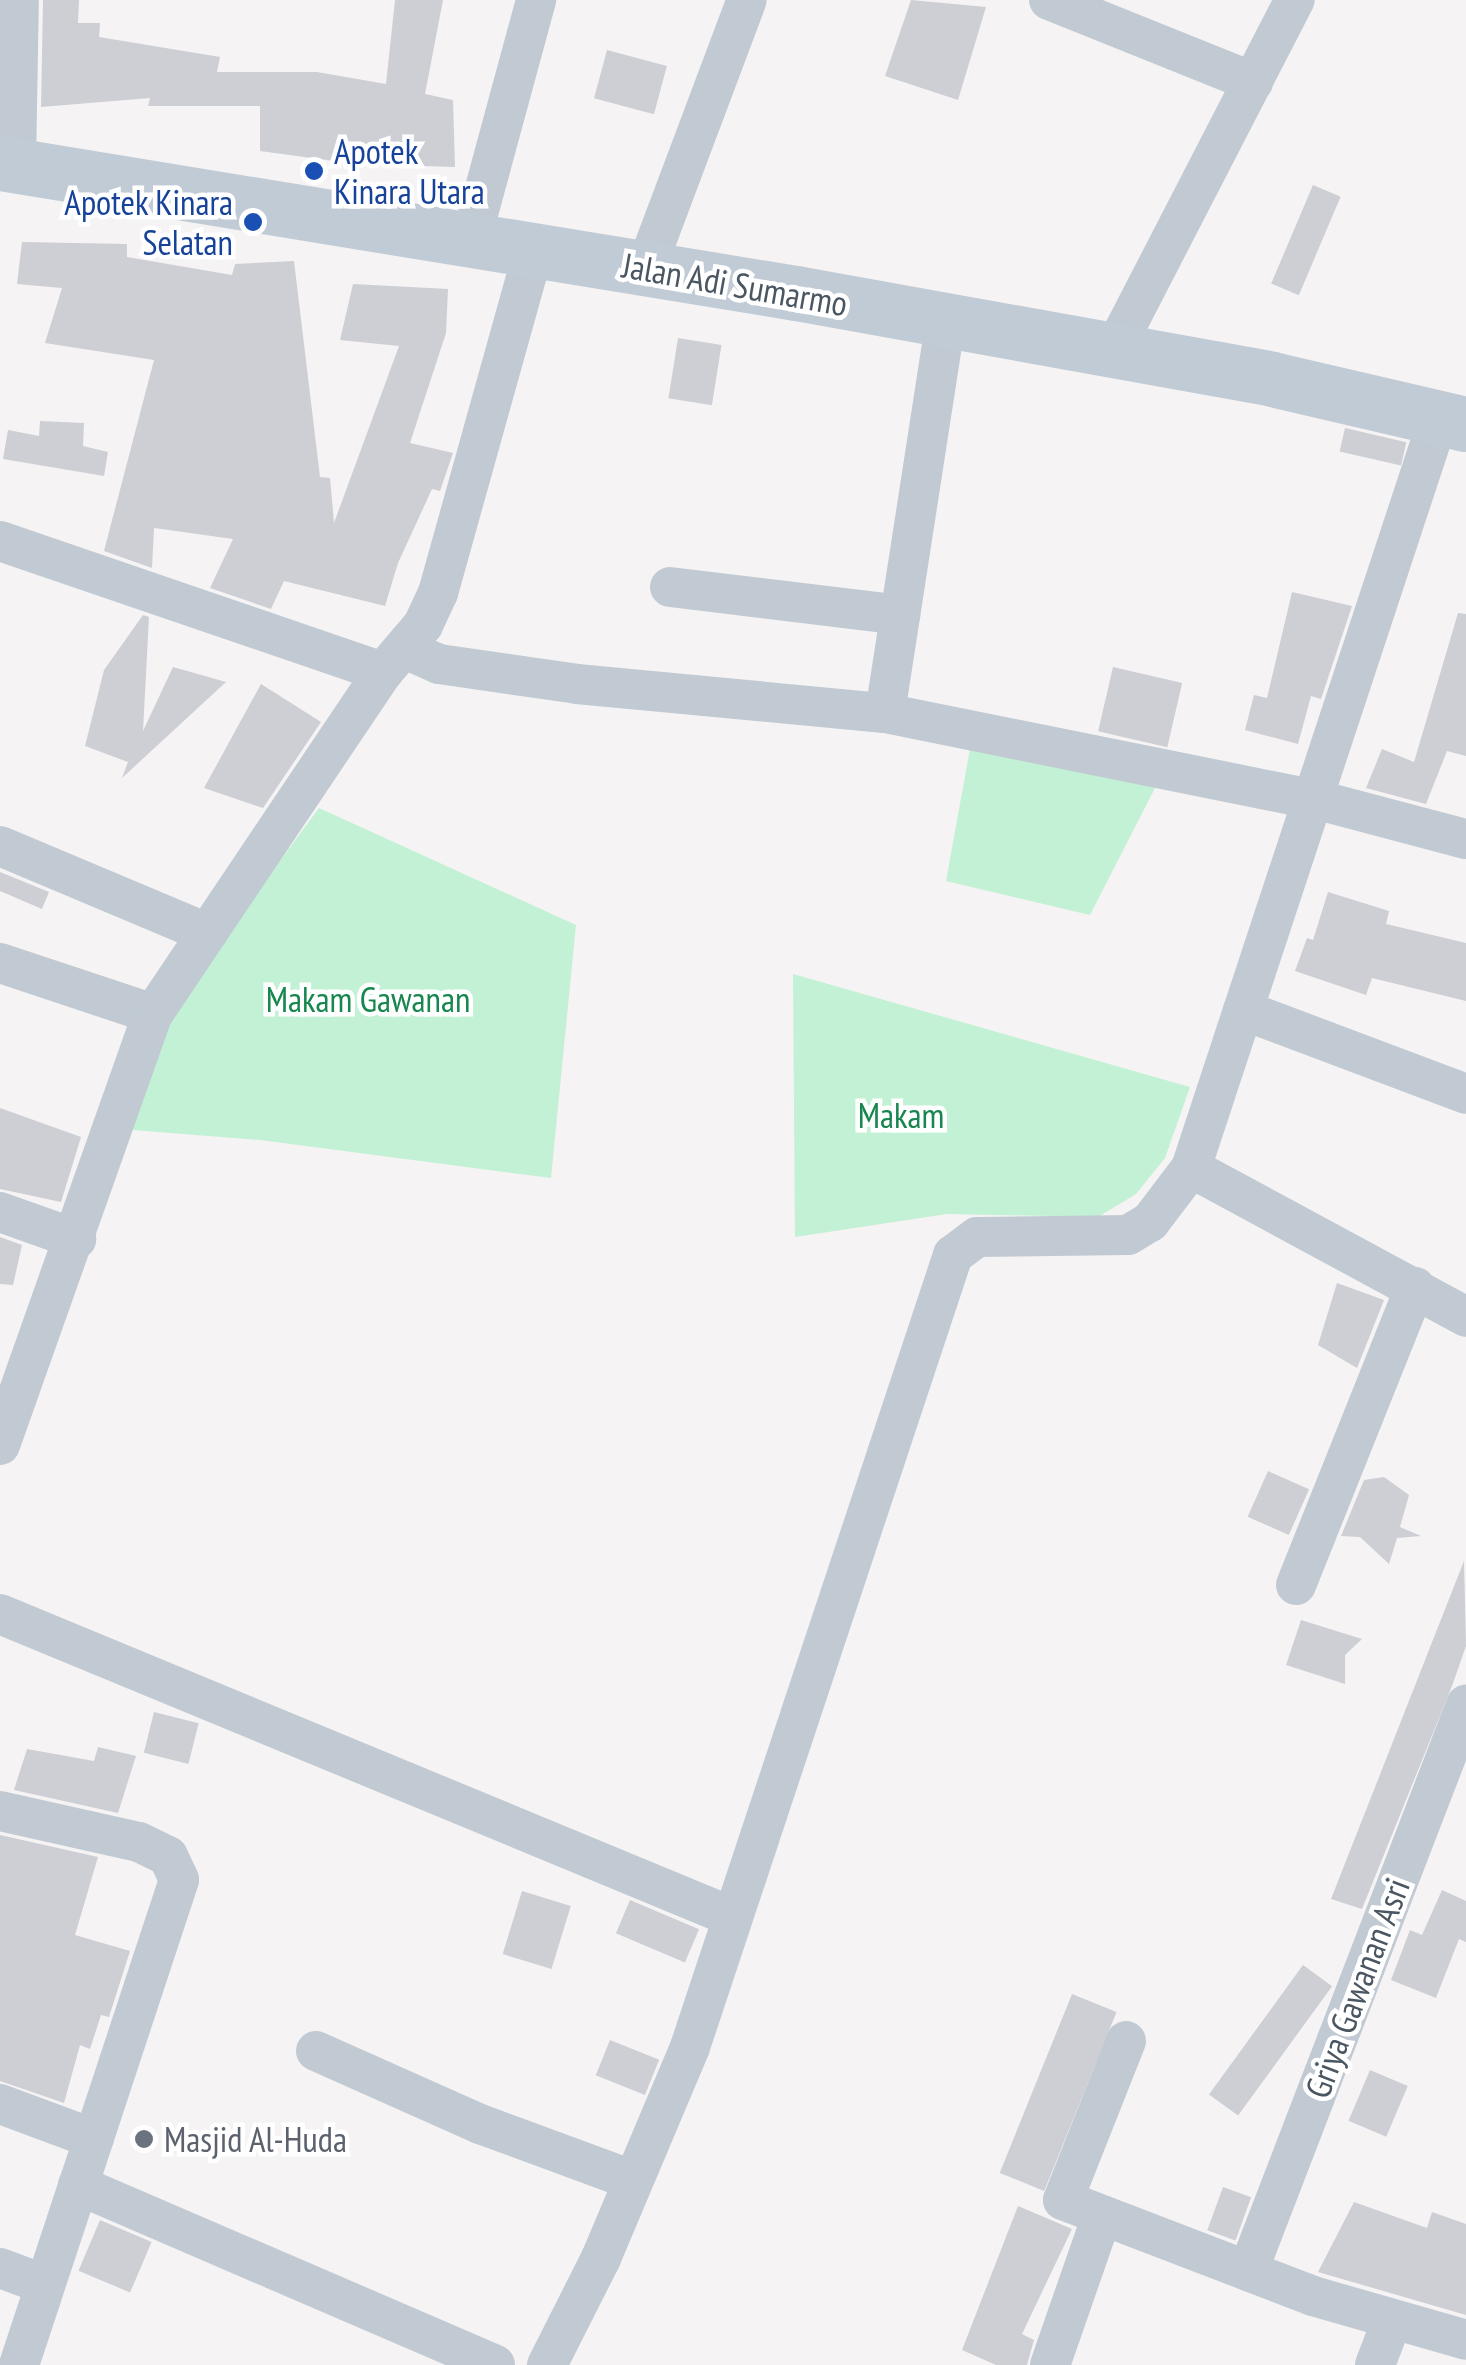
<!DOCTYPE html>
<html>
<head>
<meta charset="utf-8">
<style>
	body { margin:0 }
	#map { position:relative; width:1466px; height:2365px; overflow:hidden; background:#f5f3f3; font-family:"PT Sans Narrow",sans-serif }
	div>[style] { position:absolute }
	.green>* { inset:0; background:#c3f1d5 }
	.building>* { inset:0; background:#cdcfd5; transform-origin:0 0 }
	.street>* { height:40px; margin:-20px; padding:0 20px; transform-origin:20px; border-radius:20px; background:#c1cad2 }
	.secondary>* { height:55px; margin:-27.5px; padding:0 27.5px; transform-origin:27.5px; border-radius:27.5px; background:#c1cbd6 }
	.dots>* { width:28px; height:28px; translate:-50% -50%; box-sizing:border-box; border:5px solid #fff; border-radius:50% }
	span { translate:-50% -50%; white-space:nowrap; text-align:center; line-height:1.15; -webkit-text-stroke:9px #fff; paint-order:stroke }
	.transit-label { font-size:35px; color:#164399 }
	.left { translate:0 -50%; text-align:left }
	.right { translate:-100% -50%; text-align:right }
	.street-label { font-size:35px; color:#4a5661 }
	.park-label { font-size:35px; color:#17864f }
	.worship-label { font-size:35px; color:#5b616d }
</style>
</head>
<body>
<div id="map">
	<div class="green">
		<div style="clip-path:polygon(970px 749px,1156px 786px,1090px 915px,946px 881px)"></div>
		<div style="clip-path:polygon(319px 808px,576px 925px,551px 1178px,260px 1140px,120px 1129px,179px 997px)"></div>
		<div style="clip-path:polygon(793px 974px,1190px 1087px,1165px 1158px,1136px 1194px,1098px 1217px,947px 1214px,795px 1237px)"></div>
	</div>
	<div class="building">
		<div style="clip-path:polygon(43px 0,79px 0,78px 23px,100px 23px,99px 37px,220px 57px,217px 72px,317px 72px,386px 84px,395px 0,443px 0,425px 94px,453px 100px,455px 167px,356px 164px,260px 151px,260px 106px,148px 106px,150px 98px,41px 107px)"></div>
		<div style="clip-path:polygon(911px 0,986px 7px,958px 100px,885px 76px)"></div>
		<div style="left:607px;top:50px;width:62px;height:50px;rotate:15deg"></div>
		<div style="left:1313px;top:185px;width:30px;height:107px;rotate:23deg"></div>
		<div style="clip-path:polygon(22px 242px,127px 244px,127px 257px,232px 275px,235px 264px,294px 261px,320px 477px,330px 478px,334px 523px,399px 346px,340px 340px,353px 284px,448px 289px,446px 333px,410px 443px,453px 453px,440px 491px,432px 489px,398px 563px,385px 606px,284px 581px,271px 609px,210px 588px,233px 539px,154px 528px,152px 568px,104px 551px,154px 360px,45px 343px,62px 288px,17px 284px)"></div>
		<div style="left:678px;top:338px;width:44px;height:61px;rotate:9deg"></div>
		<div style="clip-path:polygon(40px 421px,84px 423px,83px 446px,108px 452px,104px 476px,3px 459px,8px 430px,39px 436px)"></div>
		<div style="left:1345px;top:428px;width:63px;height:24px;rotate:13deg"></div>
		<div style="clip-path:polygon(1292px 592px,1352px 606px,1321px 699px,1311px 696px,1298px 744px,1245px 730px,1254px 695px,1267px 698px)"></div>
		<div style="clip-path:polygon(1458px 613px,1466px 614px,1466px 756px,1447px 751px,1426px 804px,1366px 788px,1382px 749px,1414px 762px)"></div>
		<div style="clip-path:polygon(143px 615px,149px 617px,143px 731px,173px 667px,226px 682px,122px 778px,128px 762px,85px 746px,104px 670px)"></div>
		<div style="left:1113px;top:667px;width:71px;height:66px;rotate:13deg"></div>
		<div style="clip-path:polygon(261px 684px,321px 722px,263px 808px,204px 788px)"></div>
		<div style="clip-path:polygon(0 872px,49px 892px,42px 909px,0 891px)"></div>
		<div style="clip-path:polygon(1328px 892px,1389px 911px,1386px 924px,1466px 943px,1466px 1001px,1372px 978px,1366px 995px,1295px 971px,1307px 938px,1313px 940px)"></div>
		<div style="clip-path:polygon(0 1108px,81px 1137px,61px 1202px,0 1189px)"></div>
		<div style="clip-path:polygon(0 1237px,22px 1245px,13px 1285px,0 1284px)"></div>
		<div style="clip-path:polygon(1337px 1283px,1384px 1300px,1357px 1368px,1318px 1345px)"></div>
		<div style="left:1268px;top:1471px;width:45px;height:50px;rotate:24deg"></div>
		<div style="clip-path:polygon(1384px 1477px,1409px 1495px,1400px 1527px,1421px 1536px,1397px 1538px,1389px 1564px,1360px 1537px,1341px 1536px,1364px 1480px)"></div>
		<div style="clip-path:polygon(1464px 1561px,1466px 1646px,1452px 1686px,1362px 1909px,1331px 1899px)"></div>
		<div style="clip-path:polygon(1301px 1620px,1362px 1639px,1345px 1655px,1345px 1684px,1286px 1665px)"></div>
		<div style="left:154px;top:1712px;width:46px;height:42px;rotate:14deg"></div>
		<div style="clip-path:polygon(98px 1747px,136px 1756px,118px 1813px,14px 1790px,27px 1749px,94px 1761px)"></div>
		<div style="clip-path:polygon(0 1835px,98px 1857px,75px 1935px,130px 1951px,109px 2017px,101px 2015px,90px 2049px,80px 2045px,64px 2103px,0 2081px)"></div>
		<div style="clip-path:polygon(1442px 1890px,1466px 1901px,1466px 1942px,1459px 1939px,1436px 1998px,1391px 1980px,1410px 1930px,1422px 1935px)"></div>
		<div style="left:522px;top:1891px;width:51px;height:66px;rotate:17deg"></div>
		<div style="left:630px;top:1900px;width:75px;height:36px;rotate:23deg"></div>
		<div style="left:1303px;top:1965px;width:36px;height:160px;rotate:36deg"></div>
		<div style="left:1072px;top:1994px;width:48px;height:193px;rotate:22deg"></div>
		<div style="left:610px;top:2040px;width:53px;height:38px;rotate:22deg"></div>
		<div style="left:1370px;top:2070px;width:41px;height:55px;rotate:23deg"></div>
		<div style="left:1223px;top:2187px;width:30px;height:46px;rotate:20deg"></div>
		<div style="clip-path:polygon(1354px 2202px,1427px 2228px,1432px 2212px,1466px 2224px,1466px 2315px,1318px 2272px)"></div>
		<div style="clip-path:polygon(1018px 2206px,1072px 2229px,1022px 2334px,1034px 2340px,1027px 2365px,996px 2365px,962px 2350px)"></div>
		<div style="left:100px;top:2220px;width:56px;height:55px;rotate:23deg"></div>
	</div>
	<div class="street">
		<div style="left:1049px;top:0;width:220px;rotate:21.9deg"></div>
		<div style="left:16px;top:165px;width:165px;rotate:-89deg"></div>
		<div style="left:472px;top:236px;width:245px;rotate:-74.8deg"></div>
		<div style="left:646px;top:268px;width:286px;rotate:-69.4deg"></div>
		<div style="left:1114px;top:350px;width:394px;rotate:-62.7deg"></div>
		<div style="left:0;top:541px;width:405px;rotate:18.9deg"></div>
		<div style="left:670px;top:587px;width:232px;rotate:6.9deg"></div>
		<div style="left:405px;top:649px;width:37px;rotate:24deg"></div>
		<div style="left:439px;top:664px;width:139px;rotate:8.2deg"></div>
		<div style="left:577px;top:684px;width:309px;rotate:5.4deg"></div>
		<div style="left:885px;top:713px;width:442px;rotate:11.4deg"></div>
		<div style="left:1318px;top:800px;width:153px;rotate:14.8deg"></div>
		<div style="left:885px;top:713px;width:397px;rotate:-81.2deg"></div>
		<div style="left:0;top:846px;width:225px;rotate:22.8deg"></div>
		<div style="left:0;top:963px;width:161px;rotate:18.4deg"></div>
		<div style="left:1243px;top:1010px;width:238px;rotate:20.6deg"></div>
		<div style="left:1191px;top:1168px;width:313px;rotate:28.4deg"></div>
		<div style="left:0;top:1212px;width:81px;rotate:19.6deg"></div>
		<div style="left:0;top:1445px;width:457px;rotate:-70.5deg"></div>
		<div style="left:153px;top:1014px;width:412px;rotate:-56.1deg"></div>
		<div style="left:383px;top:672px;width:62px;rotate:-49.6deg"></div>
		<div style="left:423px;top:625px;width:35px;rotate:-65deg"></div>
		<div style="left:438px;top:593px;width:356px;rotate:-74.4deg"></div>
		<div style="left:1296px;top:1585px;width:321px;rotate:-68.2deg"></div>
		<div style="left:0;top:1614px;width:790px;rotate:22.47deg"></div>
		<div style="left:0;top:1811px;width:142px;rotate:12.6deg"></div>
		<div style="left:139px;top:1842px;width:32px;rotate:26deg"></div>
		<div style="left:168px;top:1856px;width:26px;rotate:65deg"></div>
		<div style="left:179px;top:1880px;width:511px;rotate:108.26deg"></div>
		<div style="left:1126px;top:2041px;width:171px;rotate:111.6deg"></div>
		<div style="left:1063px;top:2200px;width:268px;rotate:21deg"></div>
		<div style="left:1313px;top:2296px;width:159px;rotate:16deg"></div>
		<div style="left:316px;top:2051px;width:180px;rotate:24deg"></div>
		<div style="left:480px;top:2124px;width:162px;rotate:20.2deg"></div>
		<div style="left:0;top:2104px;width:100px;rotate:20.4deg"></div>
		<div style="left:78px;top:2185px;width:454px;rotate:23.3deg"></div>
		<div style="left:0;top:2268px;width:46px;rotate:20.4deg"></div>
		<div style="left:1248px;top:2271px;width:607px;rotate:-68.94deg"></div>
		<div style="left:547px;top:2365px;width:120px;rotate:-63.2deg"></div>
		<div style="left:601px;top:2258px;width:229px;rotate:-67.1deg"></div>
		<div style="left:690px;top:2047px;width:835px;rotate:-71.63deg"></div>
		<div style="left:953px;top:1255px;width:30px;rotate:-37deg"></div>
		<div style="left:977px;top:1237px;width:151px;rotate:-0.8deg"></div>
		<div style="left:1128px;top:1235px;width:26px;rotate:-31deg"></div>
		<div style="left:1150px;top:1222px;width:68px;rotate:-52.8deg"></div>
		<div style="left:1191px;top:1168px;width:791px;rotate:-71.73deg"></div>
		<div style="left:1050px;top:2365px;width:158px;rotate:-70.8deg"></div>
		<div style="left:1375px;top:2365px;width:45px;rotate:-69.1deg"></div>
	</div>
	<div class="secondary">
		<div style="left:0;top:163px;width:807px;rotate:9.28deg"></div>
		<div style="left:796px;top:293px;width:484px;rotate:10.2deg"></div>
		<div style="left:1272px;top:379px;width:199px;rotate:13.1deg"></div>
	</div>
	<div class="dots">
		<div style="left:314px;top:171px;background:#1a4fb4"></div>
		<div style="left:253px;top:222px;background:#1a4fb4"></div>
		<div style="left:144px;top:2139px;background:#6b7280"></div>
	</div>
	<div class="transit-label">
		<span class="left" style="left:334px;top:171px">Apotek<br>Kinara Utara</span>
		<span class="right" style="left:233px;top:222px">Apotek Kinara<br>Selatan</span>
	</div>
	<div class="street-label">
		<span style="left:735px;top:284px;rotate:10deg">Jalan Adi Sumarmo</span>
		<span style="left:1357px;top:1988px;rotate:-69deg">Griya Gawanan Asri</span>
	</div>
	<div class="park-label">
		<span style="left:368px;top:999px">Makam Gawanan</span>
		<span style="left:901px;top:1115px">Makam</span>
	</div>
	<div class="worship-label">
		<span class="left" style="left:164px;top:2139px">Masjid Al-Huda</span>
	</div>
</div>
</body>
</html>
